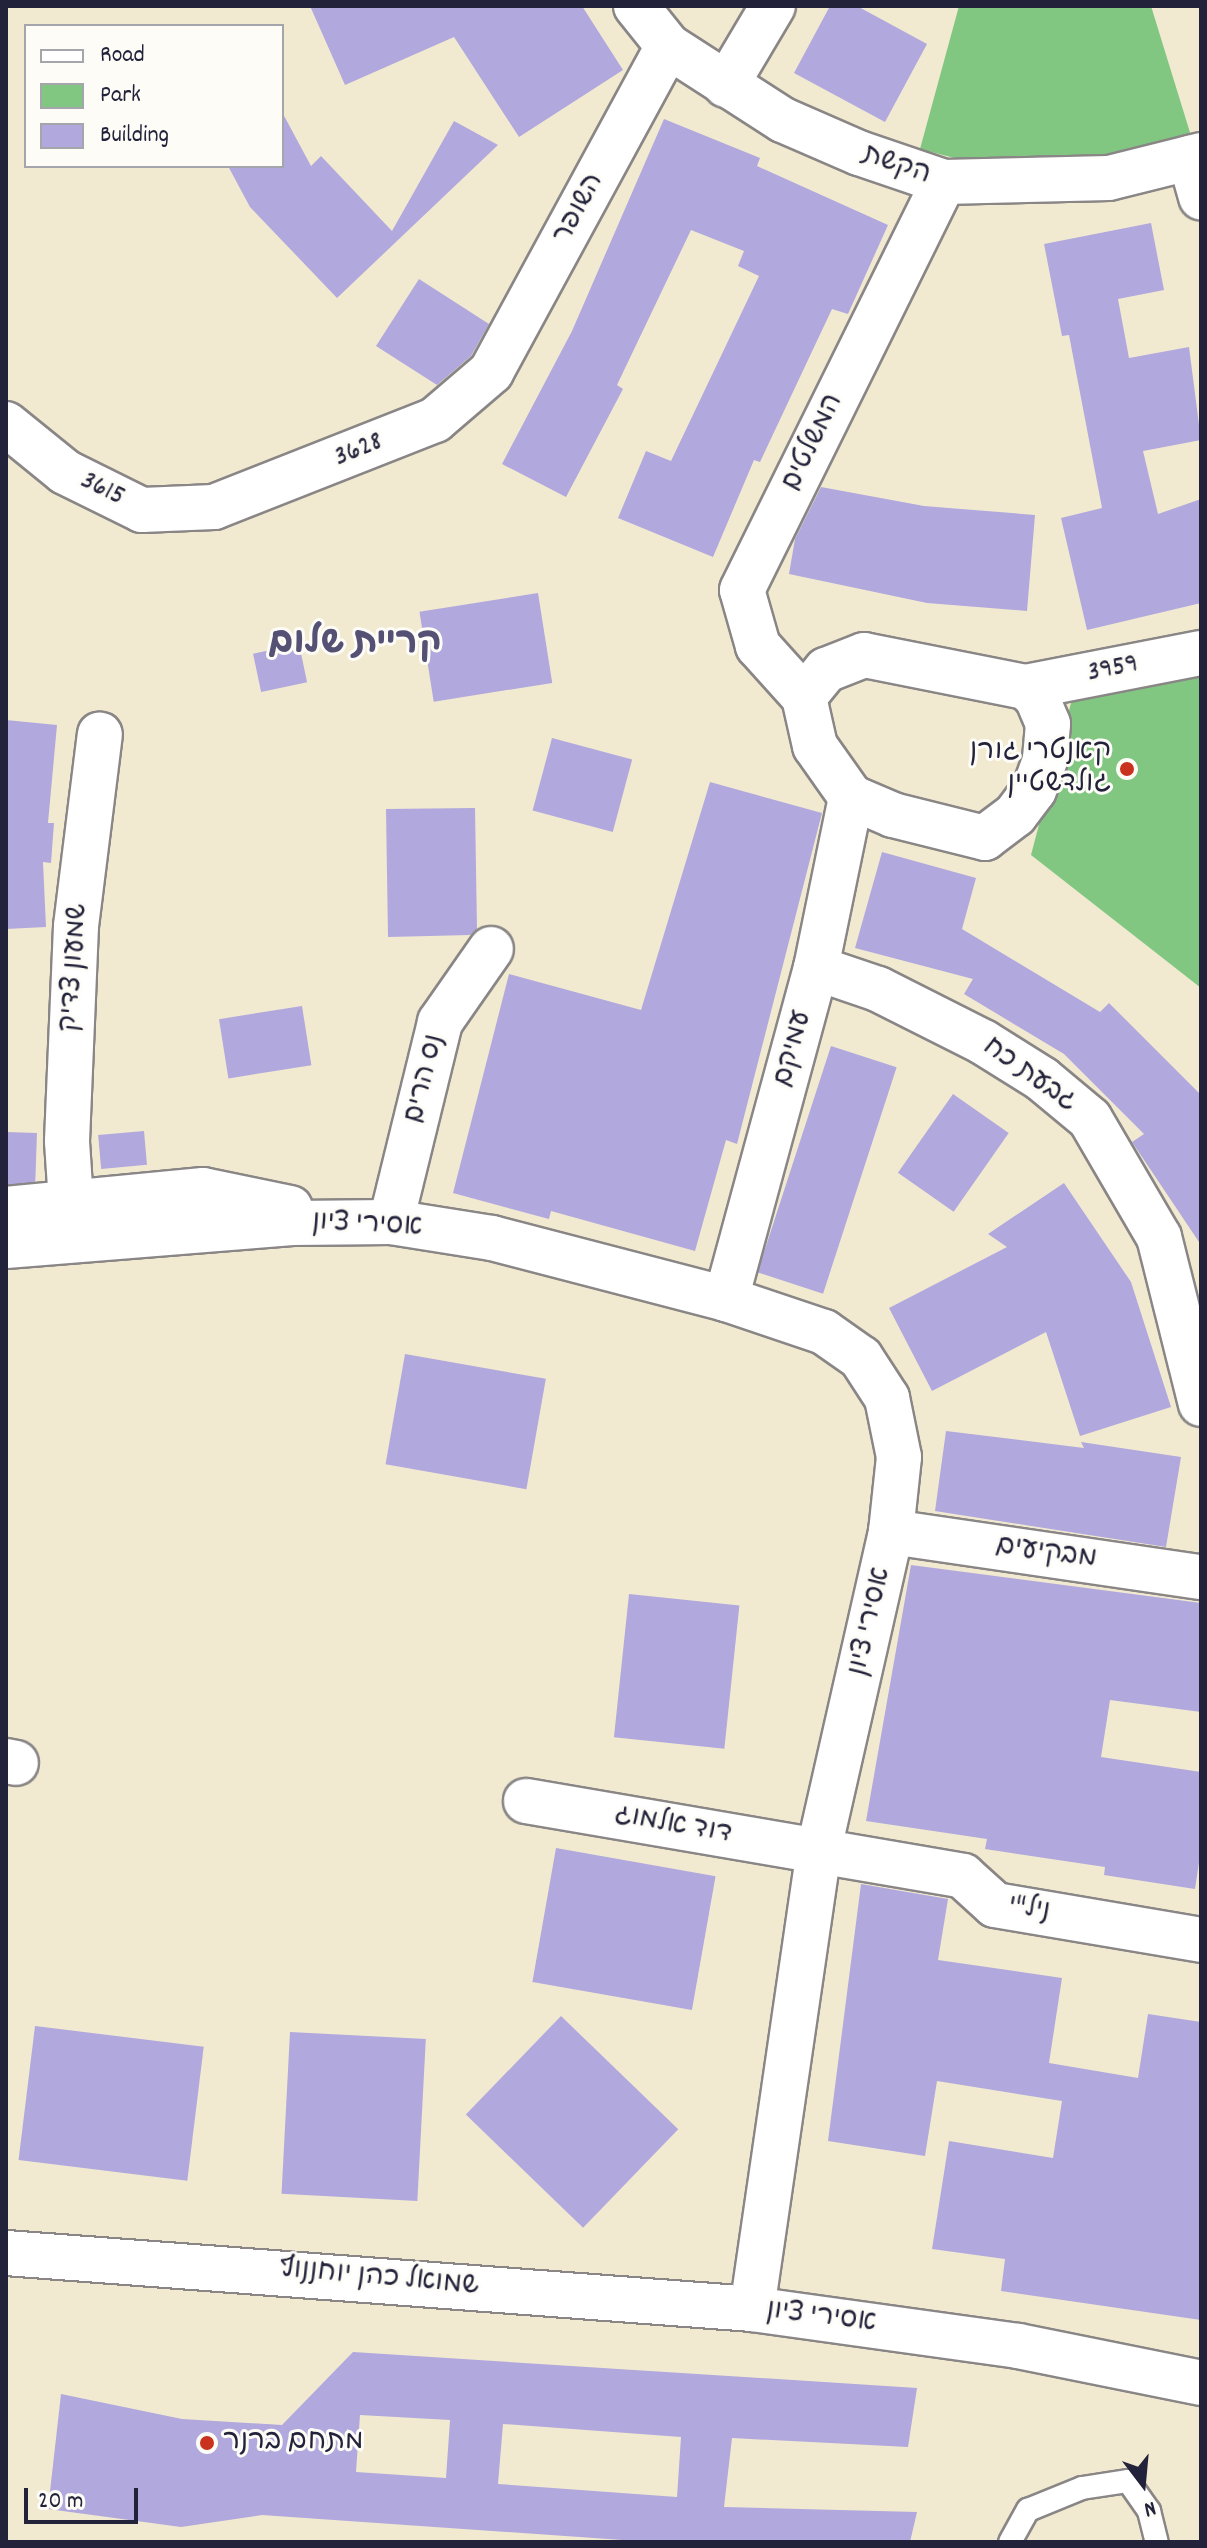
<!DOCTYPE html>
<html>
<head>
<meta charset="utf-8">
<style>
	body { margin:0 }
	#map { position:relative; width:1207px; height:2548px; overflow:hidden; background:#f1ead1; font-family:Dekko,"Playpen Sans Hebrew",sans-serif }
	div>[style] { position:absolute }
	.green>* { inset:0; background:#81c782 }
	.building>* { inset:0; background:#b1a8dd; transform-origin:0 0 }
	.roads { filter:drop-shadow(2px 0 #8a8686) drop-shadow(-2px 0 #8a8686) drop-shadow(0 2px #8a8686) drop-shadow(0 -2px #8a8686) }
	.service>* { height:22px; margin:-11px; padding:0 11px; transform-origin:11px; border-radius:11px; background:#fff }
	.minor>* { height:44px; margin:-22px; padding:0 22px; transform-origin:22px; border-radius:22px; background:#fff }
	.tertiary>* { height:44px; margin:-22px; padding:0 22px; transform-origin:22px; border-radius:22px; background:#fff }
	.dots>* { width:22px; height:22px; translate:-50% -50%; box-sizing:border-box; border:4px solid #fdfcf7; border-radius:50% }
	span { translate:-50% -50%; white-space:nowrap; text-align:center; line-height:1.15; -webkit-text-stroke:6px #fdfcf7; paint-order:stroke }
	.street-label { font-size:28px; color:#22223b }
	.poi-label { font-size:28px; color:#22223b }
	.right { translate:-100% -50%; text-align:right }
	.left { translate:0 -50%; text-align:left }
	.district-label { font-size:36px; color:#545174; font-weight:700 }
	.frame { position:absolute; inset:0; border:8px solid #22223b; pointer-events:none }
	.legend { position:absolute; left:24px; top:24px; width:260px; height:144px; box-sizing:border-box; background:#fdfcf7; border:2px solid #a5a5ac; margin:0; padding:10px 14px; list-style:none; font-size:24px; color:#22223b }
	.legend li { display:flex; align-items:center; gap:16px; height:40px }
	.legend b { width:40px; border:2px solid #a5a5ac }
	.north { position:absolute; left:1103px; top:2444px; width:80px; height:80px; -webkit-text-stroke:6px #fdfcf7; paint-order:stroke; rotate:164deg; font-size:22px; font-weight:700; line-height:32px; text-align:center; color:#22223b }
	.north::after { content:''; display:block; margin:auto; width:28px; height:36px; background:#22223b; clip-path:polygon(50% 0,100% 100%,50% 72%,0 100%) }
	.scale { position:absolute; left:24px; top:2488px; width:114px; height:36px; box-sizing:border-box; border:4px solid #22223b; border-top:0; padding-left:10px; font-size:24px; line-height:28px; white-space:nowrap; color:#22223b; -webkit-text-stroke:6px #fdfcf7; paint-order:stroke }
</style>
</head>
<body>
<div id="map">
	<div class="green">
		<div style="clip-path:polygon(959px 6px,1151px 6px,1192px 139px,1109px 160px,966px 161px,920px 149px)"></div>
		<div style="clip-path:polygon(1201px 667px,1201px 988px,1031px 855px,1076px 684px)"></div>
	</div>
	<div class="building">
		<div style="clip-path:polygon(310px 6px,582px 6px,623px 70px,519px 137px,454px 37px,345px 85px)"></div>
		<div style="clip-path:polygon(830px 6px,857px 6px,927px 44px,885px 122px,794px 73px)"></div>
		<div style="clip-path:polygon(282px 112px,311px 166px,321px 156px,392px 231px,454px 121px,498px 145px,337px 298px,250px 207px,228px 166px,282px 166px)"></div>
		<div style="clip-path:polygon(664px 119px,760px 158px,757px 166px,888px 225px,848px 314px,832px 309px,760px 462px,754px 460px,713px 557px,618px 518px,646px 451px,671px 461px,759px 276px,738px 266px,744px 251px,691px 230px,617px 385px,623px 389px,566px 497px,502px 464px,572px 331px)"></div>
		<div style="clip-path:polygon(1151px 223px,1164px 290px,1118px 299px,1129px 358px,1189px 347px,1201px 440px,1143px 451px,1158px 514px,1201px 499px,1201px 603px,1087px 630px,1061px 518px,1102px 508px,1069px 335px,1062px 336px,1044px 244px)"></div>
		<div style="clip-path:polygon(419px 279px,489px 324px,471px 356px,437px 385px,376px 346px)"></div>
		<div style="clip-path:polygon(821px 487px,924px 506px,1035px 515px,1027px 611px,927px 603px,789px 574px,795px 539px)"></div>
		<div style="left:538px;top:593px;width:91px;height:120px;rotate:81deg"></div>
		<div style="left:299px;top:644px;width:39px;height:47px;rotate:78deg"></div>
		<div style="clip-path:polygon(6px 720px,57px 725px,48px 823px,54px 823px,51px 863px,43px 862px,46px 927px,6px 929px)"></div>
		<div style="left:552px;top:738px;width:83px;height:75px;rotate:15deg"></div>
		<div style="clip-path:polygon(710px 782px,822px 813px,737px 1144px,726px 1140px,695px 1251px,551px 1211px,549px 1219px,453px 1193px,509px 974px,641px 1010px)"></div>
		<div style="clip-path:polygon(475px 808px,477px 929px,470px 935px,388px 937px,386px 809px)"></div>
		<div style="clip-path:polygon(882px 852px,976px 878px,962px 929px,1100px 1012px,1109px 1003px,1201px 1095px,1201px 1245px,1132px 1142px,1144px 1134px,1064px 1054px,964px 994px,973px 979px,855px 948px)"></div>
		<div style="left:302px;top:1006px;width:60px;height:84px;rotate:81deg"></div>
		<div style="left:831px;top:1046px;width:69px;height:238px;rotate:18deg"></div>
		<div style="left:953px;top:1094px;width:68px;height:96px;rotate:35deg"></div>
		<div style="left:144px;top:1131px;width:34px;height:46px;rotate:85deg"></div>
		<div style="left:6px;top:1132px;width:31px;height:52px;rotate:2deg"></div>
		<div style="clip-path:polygon(1064px 1183px,1131px 1282px,1171px 1407px,1080px 1436px,1046px 1332px,932px 1391px,889px 1308px,1007px 1247px,988px 1234px)"></div>
		<div style="left:405px;top:1354px;width:143px;height:112px;rotate:10deg"></div>
		<div style="clip-path:polygon(946px 1431px,1084px 1448px,1081px 1442px,1181px 1457px,1166px 1547px,935px 1511px)"></div>
		<div style="clip-path:polygon(911px 1565px,1201px 1603px,1201px 1712px,1110px 1700px,1101px 1757px,1201px 1772px,1201px 1849px,1195px 1889px,1104px 1875px,1105px 1867px,985px 1849px,987px 1839px,866px 1821px)"></div>
		<div style="left:629px;top:1594px;width:111px;height:144px;rotate:6deg"></div>
		<div style="left:556px;top:1848px;width:162px;height:136px;rotate:10deg"></div>
		<div style="clip-path:polygon(861px 1884px,948px 1899px,938px 1960px,1062px 1978px,1049px 2063px,1138px 2078px,1148px 2014px,1201px 2022px,1201px 2320px,1001px 2291px,1005px 2259px,932px 2249px,949px 2141px,1053px 2158px,1062px 2101px,937px 2081px,925px 2156px,828px 2141px)"></div>
		<div style="left:561px;top:2016px;width:163px;height:137px;rotate:44deg"></div>
		<div style="left:35px;top:2026px;width:170px;height:135px;rotate:7deg"></div>
		<div style="left:290px;top:2032px;width:136px;height:162px;rotate:3deg"></div>
		<div style="clip-path:polygon(evenodd,353px 2352px,917px 2388px,908px 2447px,732px 2438px,724px 2507px,917px 2512px,910px 2542px,651px 2542px,262px 2515px,181px 2527px,48px 2509px,61px 2394px,182px 2419px,282px 2425px,353px 2352px,360px 2415px,450px 2420px,446px 2478px,356px 2472px,360px 2415px,353px 2352px,503px 2424px,681px 2437px,677px 2497px,498px 2484px,503px 2424px)"></div>
	</div>
	<div class="roads">
		<div class="service">
			<div style="left:1010px;top:2542px;width:37px;rotate:-61deg"></div>
			<div style="left:1028px;top:2510px;width:58px;rotate:-22.2deg"></div>
			<div style="left:1082px;top:2488px;width:47px;rotate:-8.7deg"></div>
			<div style="left:1128px;top:2481px;width:37px;rotate:55deg"></div>
			<div style="left:1149px;top:2511px;width:32px;rotate:76deg"></div>
		</div>
		<div class="minor">
			<div style="left:726px;top:85px;width:92px;rotate:-59.3deg"></div>
			<div style="left:1190px;top:158px;width:41px;rotate:74.2deg"></div>
			<div style="left:6px;top:424px;width:76px;rotate:39.1deg"></div>
			<div style="left:65px;top:472px;width:86px;rotate:26.3deg"></div>
			<div style="left:142px;top:510px;width:72px;rotate:-2.4deg"></div>
			<div style="left:214px;top:507px;width:238px;rotate:-21.5deg"></div>
			<div style="left:435px;top:420px;width:74px;rotate:-40.6deg"></div>
			<div style="left:491px;top:372px;width:371px;rotate:-61.5deg"></div>
			<div style="left:864px;top:655px;width:165px;rotate:11.2deg"></div>
			<div style="left:1026px;top:687px;width:16px;rotate:45deg"></div>
			<div style="left:1037px;top:698px;width:28px;rotate:67deg"></div>
			<div style="left:1048px;top:724px;width:36px;rotate:95deg"></div>
			<div style="left:1045px;top:760px;width:32px;rotate:110deg"></div>
			<div style="left:1034px;top:790px;width:31px;rotate:127deg"></div>
			<div style="left:1015px;top:815px;width:38px;rotate:143deg"></div>
			<div style="left:985px;top:838px;width:95px;rotate:-166deg"></div>
			<div style="left:893px;top:815px;width:46px;rotate:-156.8deg"></div>
			<div style="left:851px;top:797px;width:62px;rotate:-125.2deg"></div>
			<div style="left:815px;top:746px;width:50px;rotate:-102.7deg"></div>
			<div style="left:804px;top:697px;width:35px;rotate:-51deg"></div>
			<div style="left:826px;top:670px;width:41px;rotate:-21.5deg"></div>
			<div style="left:1026px;top:687px;width:178px;rotate:-11deg"></div>
			<div style="left:804px;top:697px;width:69px;rotate:-132deg"></div>
			<div style="left:758px;top:646px;width:58px;rotate:-105.9deg"></div>
			<div style="left:742px;top:590px;width:455px;rotate:-63.7deg"></div>
			<div style="left:816px;top:968px;width:65px;rotate:18.7deg"></div>
			<div style="left:878px;top:989px;width:118px;rotate:26.8deg"></div>
			<div style="left:983px;top:1042px;width:70px;rotate:32.1deg"></div>
			<div style="left:1042px;top:1079px;width:62px;rotate:39.8deg"></div>
			<div style="left:1090px;top:1119px;width:137px;rotate:59.7deg"></div>
			<div style="left:1159px;top:1237px;width:172px;rotate:75.9deg"></div>
			<div style="left:71px;top:1202px;width:61px;rotate:-93.8deg"></div>
			<div style="left:67px;top:1141px;width:215px;rotate:-87.6deg"></div>
			<div style="left:76px;top:926px;width:193px;rotate:-82.9deg"></div>
			<div style="left:6px;top:1209px;width:198px;rotate:-5.5deg"></div>
			<div style="left:203px;top:1190px;width:89px;rotate:11.7deg"></div>
			<div style="left:391px;top:1222px;width:206px;rotate:-76.2deg"></div>
			<div style="left:440px;top:1022px;width:89px;rotate:-55.1deg"></div>
			<div style="left:6px;top:1246px;width:287px;rotate:-4.6deg"></div>
			<div style="left:292px;top:1223px;width:99px;rotate:-0.6deg"></div>
			<div style="left:391px;top:1222px;width:102px;rotate:9deg"></div>
			<div style="left:492px;top:1238px;width:242px;rotate:14.6deg"></div>
			<div style="left:726px;top:1299px;width:103px;rotate:18.6deg"></div>
			<div style="left:824px;top:1332px;width:45px;rotate:35.1deg"></div>
			<div style="left:861px;top:1358px;width:48px;rotate:57deg"></div>
			<div style="left:887px;top:1398px;width:60px;rotate:78.5deg"></div>
			<div style="left:899px;top:1457px;width:75px;rotate:96.1deg"></div>
			<div style="left:891px;top:1532px;width:326px;rotate:102.8deg"></div>
			<div style="left:819px;top:1850px;width:464px;rotate:98.3deg"></div>
			<div style="left:726px;top:1299px;width:343px;rotate:-74.8deg"></div>
			<div style="left:816px;top:968px;width:175px;rotate:-78.4deg"></div>
			<div style="left:891px;top:1532px;width:313px;rotate:8.3deg"></div>
			<div style="left:6px;top:1761px;width:10px;rotate:11deg"></div>
			<div style="left:526px;top:1801px;width:443px;rotate:9.7deg"></div>
			<div style="left:963px;top:1876px;width:43px;rotate:42.2deg"></div>
			<div style="left:995px;top:1905px;width:209px;rotate:9.6deg"></div>
			<div style="left:6px;top:2253px;width:748px;rotate:4.29deg"></div>
			<div style="left:752px;top:2309px;width:269px;rotate:7.9deg"></div>
			<div style="left:1018px;top:2346px;width:187px;rotate:11.4deg"></div>
		</div>
		<div class="tertiary">
			<div style="left:636px;top:6px;width:51px;rotate:51.3deg"></div>
			<div style="left:668px;top:46px;width:137px;rotate:32.8deg"></div>
			<div style="left:783px;top:120px;width:83px;rotate:23.5deg"></div>
			<div style="left:859px;top:153px;width:90px;rotate:18.8deg"></div>
			<div style="left:944px;top:182px;width:165px;rotate:-1.4deg"></div>
			<div style="left:1109px;top:178px;width:95px;rotate:-14deg"></div>
		</div>
	</div>
	<div class="dots">
		<div style="left:1127px;top:769px;background:#c8321e"></div>
		<div style="left:207px;top:2443px;background:#c8321e"></div>
	</div>
	<div class="street-label">
		<span style="left:896px;top:166px;rotate:19deg">הקשת</span>
		<span style="left:580px;top:209px;rotate:-62deg">השופר</span>
		<span style="left:814px;top:443px;rotate:-64deg">המשלטים</span>
		<span style="left:359px;top:451px;rotate:-22deg">3628</span>
		<span style="left:102px;top:490px;rotate:26deg">3615</span>
		<span style="left:1113px;top:670px;rotate:-11deg">3959</span>
		<span style="left:75px;top:968px;rotate:-86deg">שמעון צדיק</span>
		<span style="left:794px;top:1049px;rotate:-75deg">עמיקם</span>
		<span style="left:1029px;top:1076px;rotate:35deg">גבעת כח</span>
		<span style="left:426px;top:1079px;rotate:-76deg">נס הרים</span>
		<span style="left:367px;top:1226px;rotate:3deg">אסירי ציון</span>
		<span style="left:1046px;top:1554px;rotate:8deg">מבקיעים</span>
		<span style="left:871px;top:1622px;rotate:-77deg">אסירי ציון</span>
		<span style="left:673px;top:1826px;rotate:10deg">דוד אלמוג</span>
		<span style="left:1029px;top:1910px;rotate:10deg">ניל"י</span>
		<span style="left:379px;top:2279px;rotate:5deg">שמואל כהן יוחננוף</span>
		<span style="left:821px;top:2318px;rotate:7deg">אסירי ציון</span>
	</div>
	<div class="poi-label">
		<span class="right" style="left:1111px;top:769px">קאנטרי גורן<br>גולדשטיין</span>
		<span class="left" style="left:223px;top:2443px">מתחם ברנר</span>
	</div>
	<div class="district-label">
		<span style="left:355px;top:646px">קריית שלום</span>
	</div>
	<div class="frame"></div>
	<ul class="legend">
	<li><b style="height:10px;background:#fff"></b>Road</li>
	<li><b style="height:22px;background:#81c782"></b>Park</li>
	<li><b style="height:22px;background:#b1a8dd"></b>Building</li>
	</ul>
	<div class="north">N</div>
	<div class="scale">20 m</div>
</div>
</body>
</html>
